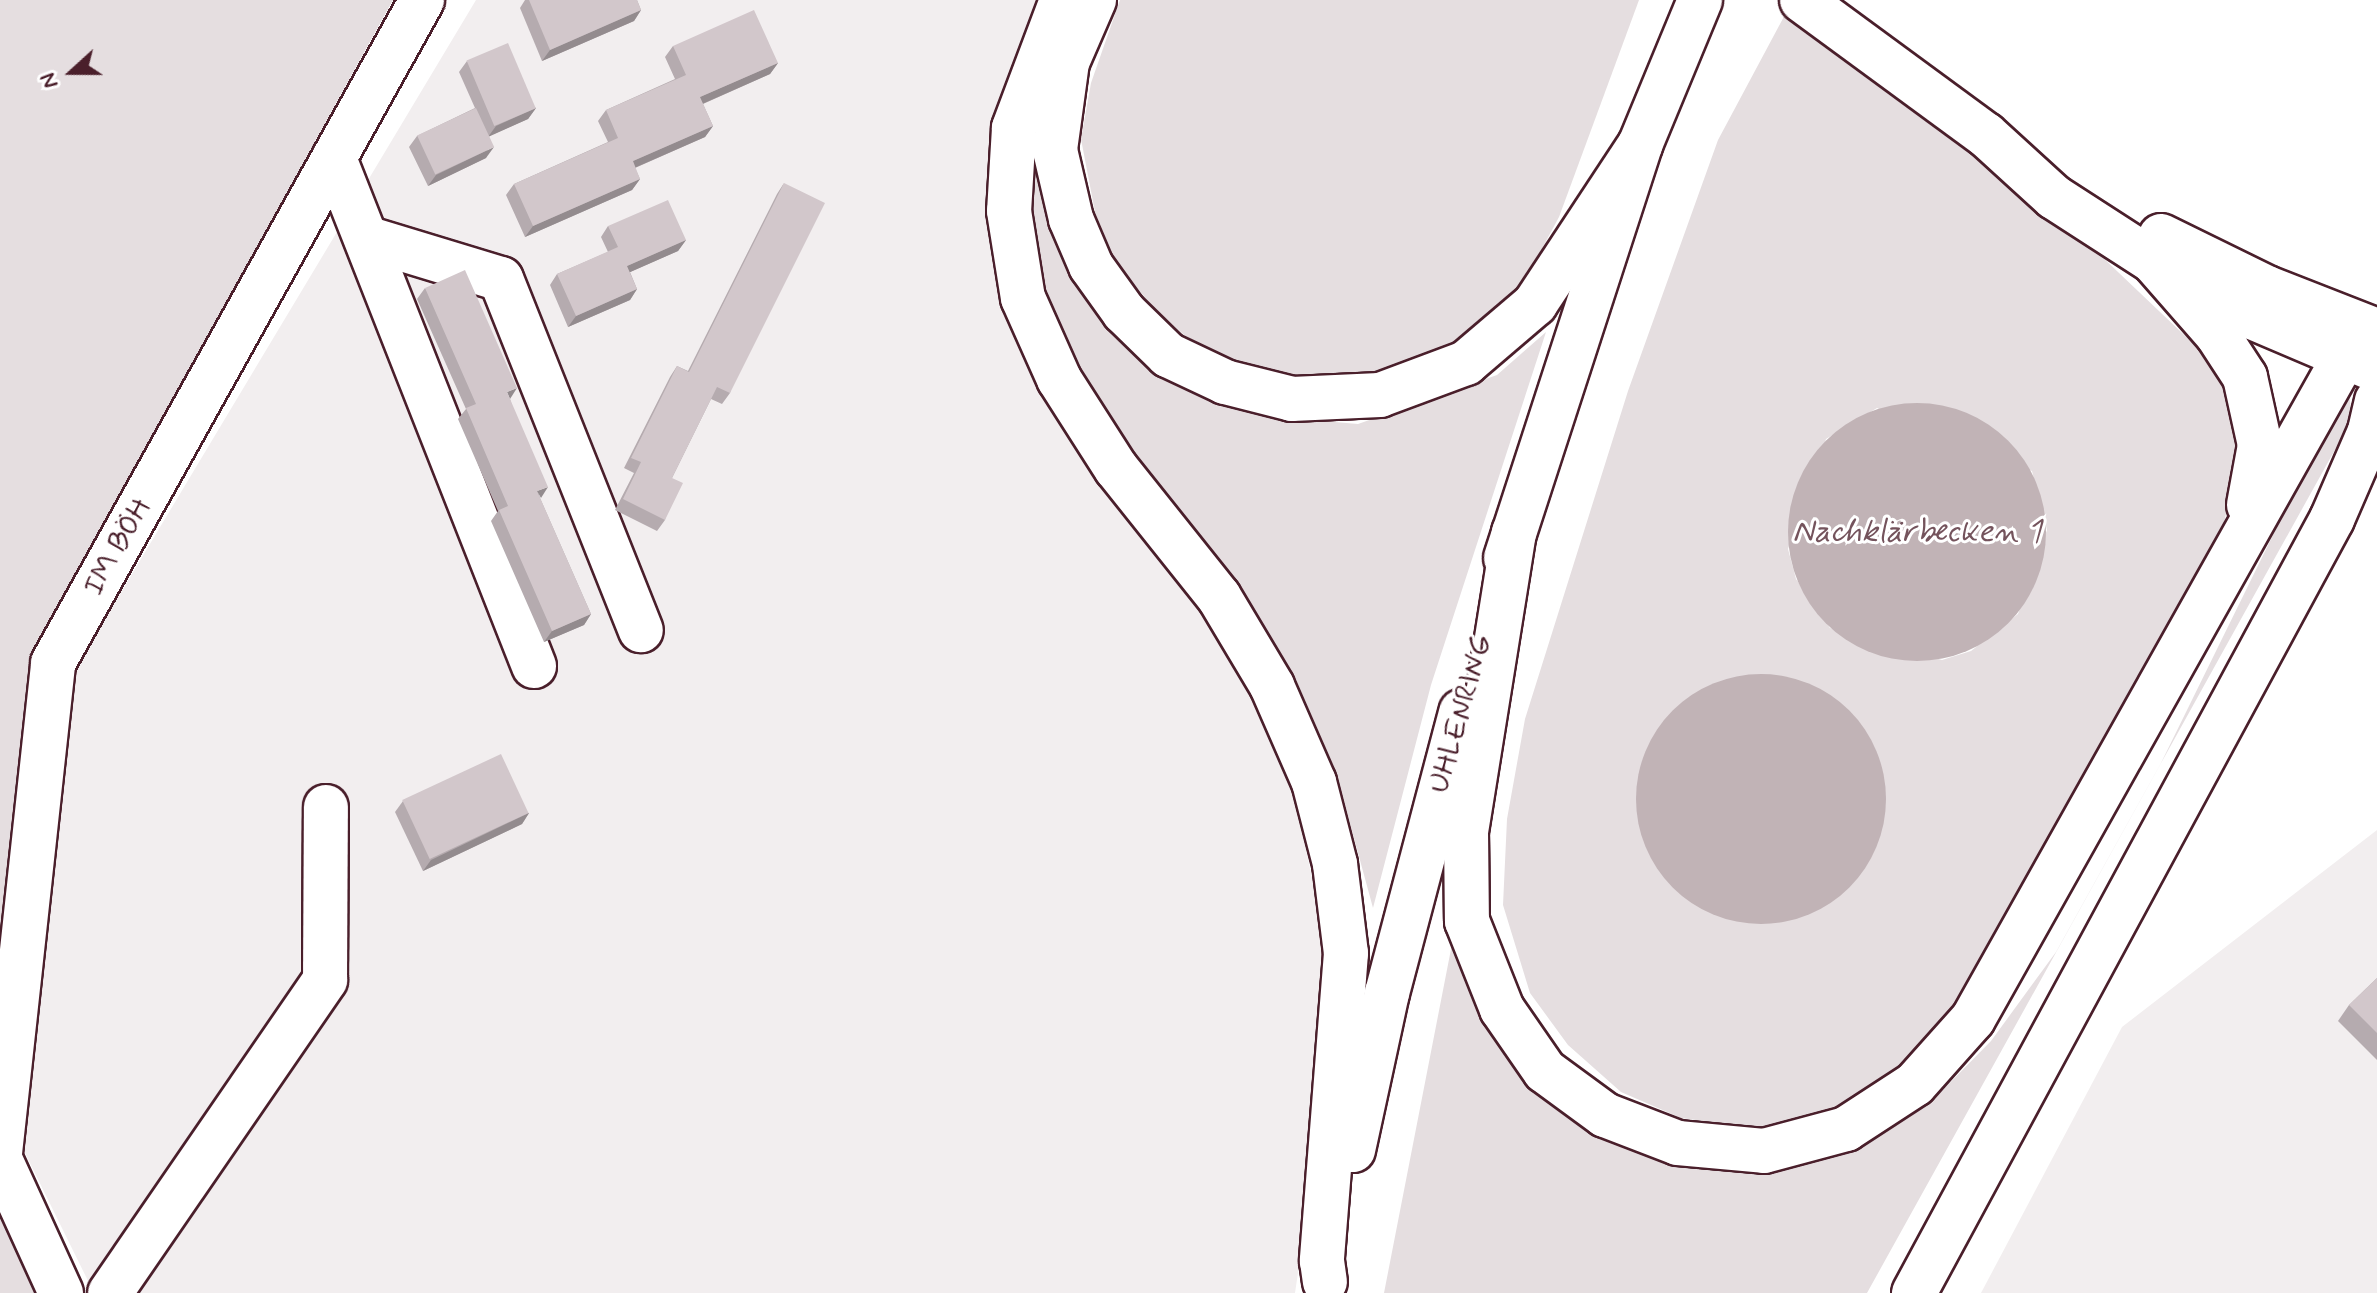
<!DOCTYPE html>
<html>
<head>
<meta charset="utf-8">
<style>
	body { margin:0 }
	#map { position:relative; width:2377px; height:1293px; overflow:hidden; background:#fff; font-family:Mynerve,sans-serif }
	div>[style] { position:absolute }
	.built>* { inset:0; background:#f2eeef }
	.green>* { inset:0; background:#e5dee0 }
	.water>* { inset:0; background:#c1b3b6 }
	.round { border-radius:50% }
	.roads { filter:drop-shadow(2px 0 #4a1f2b) drop-shadow(-2px 0 #4a1f2b) drop-shadow(0 2px #4a1f2b) drop-shadow(0 -2px #4a1f2b) }
	.minor>* { height:44px; margin:-22px; padding:0 22px; transform-origin:22px; border-radius:22px; background:#fff }
	.major>* { height:44px; margin:-22px; padding:0 22px; transform-origin:22px; border-radius:22px; background:#fff }
	.highway>* { height:44px; margin:-22px; padding:0 22px; transform-origin:22px; border-radius:22px; background:#fff }
	.wall>* { inset:0; background:#b5abaf }
	.shaded-wall>* { inset:0; background:#938b8e }
	.building>* { inset:0; background:#d2c7cb; transform-origin:0 0 }
	span { translate:-50% -50%; white-space:nowrap; text-align:center; line-height:1.15; -webkit-text-stroke:6px #fff; paint-order:stroke }
	.street-label { font-size:30px; color:#4a1f2b }
	.water-label { font-size:32px; color:#74535c; font-style:italic }
	.north { position:absolute; left:32px; top:32px; width:80px; height:80px; -webkit-text-stroke:6px #fff; paint-order:stroke; rotate:249deg; font-size:22px; font-weight:700; line-height:32px; text-align:center; color:#4a1f2b }
	.north::after { content:''; display:block; margin:auto; width:28px; height:36px; background:#4a1f2b; clip-path:polygon(50% 0,100% 100%,50% 72%,0 100%) }
</style>
</head>
<body>
<div id="map">
	<div class="built">
		<div style="clip-path:polygon(476px 0,1039px 0,994px 124px,992px 213px,1253px 697px,1293px 790px,1329px 956px,1314px 1165px,1295px 1293px,94px 1293px,24px 1151px,72px 674px)"></div>
		<div style="clip-path:polygon(2377px 830px,2377px 1293px,1981px 1293px,2122px 1027px)"></div>
	</div>
	<div class="green">
		<div style="clip-path:polygon(0 0,393px 0,40px 640px,0 1037px)"></div>
		<div style="clip-path:polygon(1120px 0,1639px 0,1559px 217px,1518px 293px,1458px 341px,1374px 378px,1291px 377px,1228px 360px,1184px 335px,1150px 304px,1114px 259px,1095px 212px,1081px 139px,1091px 83px)"></div>
		<div style="clip-path:polygon(evenodd,1787px 11px,2057px 214px,2200px 350px,2227px 393px,2239px 455px,2224px 523px,2116px 743px,1956px 1008px,1903px 1065px,1839px 1108px,1763px 1129px,1681px 1118px,1621px 1092px,1568px 1045px,1530px 993px,1503px 905px,1507px 819px,1525px 719px,1628px 391px,1718px 140px,1787px 11px,1877px 408px,2032px 471px,2047px 530px,2018px 614px,1971px 651px,1942px 660px,1830px 628px,1796px 579px,1788px 549px,1826px 439px,1877px 408px)"></div>
		<div style="clip-path:polygon(1033px 137px,1043px 199px,1065px 257px,1182px 383px,1264px 416px,1358px 424px,1497px 375px,1546px 332px,1431px 685px,1373px 908px,1336px 772px,1294px 675px,1237px 587px,1074px 372px,1034px 252px,1029px 208px)"></div>
		<div style="clip-path:polygon(2349px 393px,2352px 419px,1867px 1293px,1384px 1293px,1452px 944px,1486px 1021px,1598px 1134px,1854px 1148px,1930px 1103px,1991px 1041px,2056px 952px,2161px 763px,2332px 415px)"></div>
		<div style="clip-path:polygon(0 1198px,44px 1293px,0 1293px)"></div>
	</div>
	<div class="water">
		<div class="round" style="left:1788px;top:403px;width:258px;height:258px"></div>
		<div class="round" style="left:1636px;top:674px;width:250px;height:250px"></div>
	</div>
	<div class="roads">
		<div class="minor">
			<div style="left:334px;top:158px;width:546px;rotate:68.51deg"></div>
			<div style="left:366px;top:238px;width:141px;rotate:16.9deg"></div>
			<div style="left:501px;top:279px;width:378px;rotate:68.3deg"></div>
			<div style="left:0;top:1153px;width:493px;rotate:-83.8deg"></div>
			<div style="left:53px;top:663px;width:759px;rotate:-60.9deg"></div>
			<div style="left:0;top:1159px;width:147px;rotate:65.5deg"></div>
			<div style="left:110px;top:1293px;width:380px;rotate:-55.5deg"></div>
			<div style="left:325px;top:980px;width:173px;rotate:-89.7deg"></div>
		</div>
		<div class="major">
			<div style="left:1802px;top:0;width:228px;rotate:36.3deg"></div>
			<div style="left:1986px;top:135px;width:92px;rotate:42.4deg"></div>
			<div style="left:2054px;top:197px;width:118px;rotate:32.9deg"></div>
			<div style="left:2153px;top:261px;width:114px;rotate:29.5deg"></div>
			<div style="left:2252px;top:317px;width:136px;rotate:23deg"></div>
			<div style="left:2161px;top:236px;width:118px;rotate:26.1deg"></div>
			<div style="left:2267px;top:288px;width:118px;rotate:21.4deg"></div>
		</div>
		<div class="highway">
			<div style="left:1062px;top:0;width:137px;rotate:110.6deg"></div>
			<div style="left:1014px;top:128px;width:83px;rotate:93.4deg"></div>
			<div style="left:1009px;top:211px;width:88px;rotate:80.9deg"></div>
			<div style="left:1023px;top:298px;width:89px;rotate:66deg"></div>
			<div style="left:1059px;top:379px;width:106px;rotate:57.4deg"></div>
			<div style="left:1116px;top:468px;width:165px;rotate:51.4deg"></div>
			<div style="left:1219px;top:597px;width:104px;rotate:59.2deg"></div>
			<div style="left:1272px;top:686px;width:105px;rotate:66.4deg"></div>
			<div style="left:1314px;top:782px;width:85px;rotate:75.6deg"></div>
			<div style="left:1335px;top:864px;width:90px;rotate:83deg"></div>
			<div style="left:1346px;top:953px;width:309px;rotate:94.5deg"></div>
			<div style="left:1322px;top:1261px;width:21px;rotate:82deg"></div>
			<div style="left:1094px;top:0;width:68px;rotate:113.5deg"></div>
			<div style="left:1067px;top:62px;width:89px;rotate:97.8deg"></div>
			<div style="left:1055px;top:150px;width:71px;rotate:76.9deg"></div>
			<div style="left:1071px;top:219px;width:51px;rotate:66.9deg"></div>
			<div style="left:1091px;top:266px;width:57px;rotate:54.3deg"></div>
			<div style="left:1124px;top:312px;width:62px;rotate:44.3deg"></div>
			<div style="left:1168px;top:355px;width:63px;rotate:25.3deg"></div>
			<div style="left:1225px;top:382px;width:69px;rotate:14.2deg"></div>
			<div style="left:1292px;top:399px;width:88px;rotate:-2.6deg"></div>
			<div style="left:1380px;top:395px;width:92px;rotate:-20.4deg"></div>
			<div style="left:1466px;top:363px;width:91px;rotate:-40.5deg"></div>
			<div style="left:1535px;top:304px;width:191px;rotate:-56.6deg"></div>
			<div style="left:1640px;top:145px;width:157px;rotate:-67.5deg"></div>
			<div style="left:2153px;top:261px;width:97px;rotate:48.8deg"></div>
			<div style="left:2217px;top:334px;width:51px;rotate:56.9deg"></div>
			<div style="left:2245px;top:377px;width:70px;rotate:77.6deg"></div>
			<div style="left:2260px;top:445px;width:61px;rotate:100.4deg"></div>
			<div style="left:1514px;top:532px;width:303px;rotate:99.1deg"></div>
			<div style="left:1466px;top:831px;width:90px;rotate:89.4deg"></div>
			<div style="left:1467px;top:921px;width:95px;rotate:68.3deg"></div>
			<div style="left:1502px;top:1009px;width:75px;rotate:55.3deg"></div>
			<div style="left:1545px;top:1071px;width:74px;rotate:36.3deg"></div>
			<div style="left:1605px;top:1115px;width:78px;rotate:21deg"></div>
			<div style="left:1678px;top:1143px;width:86px;rotate:5.3deg"></div>
			<div style="left:1764px;top:1151px;width:85px;rotate:-15deg"></div>
			<div style="left:1846px;top:1129px;width:82px;rotate:-33.1deg"></div>
			<div style="left:1915px;top:1084px;width:87px;rotate:-48.3deg"></div>
			<div style="left:1973px;top:1019px;width:758px;rotate:-60.7deg"></div>
			<div style="left:1506px;top:558px;width:434px;rotate:-72deg"></div>
			<div style="left:1353px;top:1150px;width:161px;rotate:-77.8deg"></div>
			<div style="left:1387px;top:993px;width:291px;rotate:-75.2deg"></div>
			<div style="left:1914px;top:1293px;width:880px;rotate:-61.63deg"></div>
			<div style="left:2332px;top:519px;width:96px;rotate:-66.6deg"></div>
			<div style="left:2370px;top:431px;width:31px;rotate:-77deg"></div>
		</div>
	</div>
	<div class="wall">
		<div style="clip-path:polygon(525px 0,637px 0,641px 10px,634px 21px,542px 61px,520px 8px)"></div>
		<div style="clip-path:polygon(673px 46px,778px 63px,770px 74px,703px 104px,713px 126px,705px 137px,635px 168px,640px 179px,632px 190px,525px 237px,506px 195px,514px 184px,608px 142px,598px 121px,606px 110px,675px 79px,665px 57px)"></div>
		<div style="clip-path:polygon(467px 61px,536px 108px,528px 119px,489px 136px,486px 158px,428px 186px,409px 147px,417px 136px,475px 108px,459px 72px)"></div>
		<div style="clip-path:polygon(784px 183px,730px 393px,722px 404px,711px 399px,672px 478px,665px 520px,657px 531px,615px 510px,634px 473px,624px 468px,670px 377px,677px 366px,688px 371px,777px 194px)"></div>
		<div style="clip-path:polygon(608px 226px,686px 240px,678px 251px,630px 272px,637px 289px,630px 300px,568px 327px,550px 285px,557px 274px,608px 252px,601px 237px)"></div>
		<div style="clip-path:polygon(425px 288px,510px 399px,540px 498px,591px 614px,584px 625px,544px 642px,491px 521px,498px 511px,458px 419px,466px 409px,417px 299px)"></div>
		<div style="clip-path:polygon(403px 801px,529px 813px,522px 824px,423px 871px,395px 812px)"></div>
		<div style="clip-path:polygon(2377px 978px,2377px 1060px,2338px 1021px,2349px 1005px)"></div>
	</div>
	<div class="shaded-wall">
		<div style="clip-path:polygon(641px 10px,634px 21px,542px 61px,550px 50px)"></div>
		<div style="clip-path:polygon(778px 63px,770px 74px,693px 108px,700px 97px)"></div>
		<div style="clip-path:polygon(536px 108px,528px 119px,488px 137px,496px 126px)"></div>
		<div style="clip-path:polygon(713px 126px,705px 137px,625px 172px,633px 161px)"></div>
		<div style="clip-path:polygon(494px 147px,486px 158px,428px 186px,436px 175px)"></div>
		<div style="clip-path:polygon(640px 179px,632px 190px,525px 237px,533px 226px)"></div>
		<div style="clip-path:polygon(686px 240px,678px 251px,619px 277px,627px 266px)"></div>
		<div style="clip-path:polygon(637px 289px,630px 300px,568px 327px,576px 316px)"></div>
		<div style="clip-path:polygon(517px 388px,510px 399px,507px 392px)"></div>
		<div style="clip-path:polygon(548px 487px,541px 498px,537px 491px)"></div>
		<div style="clip-path:polygon(591px 614px,584px 625px,544px 642px,552px 631px)"></div>
		<div style="clip-path:polygon(529px 813px,522px 824px,423px 871px,431px 860px)"></div>
	</div>
	<div class="building">
		<div style="clip-path:polygon(529px 0,637px 0,641px 10px,550px 50px)"></div>
		<div style="clip-path:polygon(754px 10px,778px 63px,700px 97px,713px 126px,633px 161px,640px 179px,533px 226px,514px 184px,618px 138px,606px 110px,686px 75px,673px 46px)"></div>
		<div style="left:508px;top:43px;width:71px;height:45px;rotate:67deg"></div>
		<div style="left:476px;top:108px;width:43px;height:65px;rotate:65deg"></div>
		<div style="clip-path:polygon(784px 183px,825px 203px,730px 393px,717px 387px,672px 478px,683px 483px,665px 520px,623px 499px,641px 462px,631px 458px,677px 366px,689px 372px)"></div>
		<div style="clip-path:polygon(668px 200px,686px 240px,627px 266px,637px 289px,576px 316px,557px 274px,618px 247px,608px 226px)"></div>
		<div style="clip-path:polygon(465px 270px,517px 388px,507px 392px,548px 487px,537px 491px,591px 614px,552px 631px,499px 510px,508px 506px,466px 408px,476px 404px,425px 288px)"></div>
		<div style="left:501px;top:754px;width:65px;height:109px;rotate:65deg"></div>
		<div style="clip-path:polygon(2377px 978px,2377px 1033px,2349px 1005px)"></div>
	</div>
	<div class="street-label">
		<span style="left:118px;top:547px;rotate:-61deg">IM BÖH</span>
		<span style="left:1461px;top:714px;rotate:-74deg">UHLENRING</span>
	</div>
	<div class="water-label">
		<span style="left:1917px;top:532px">Nachklärbecken 1</span>
	</div>
	<div class="north">N</div>
</div>
</body>
</html>
